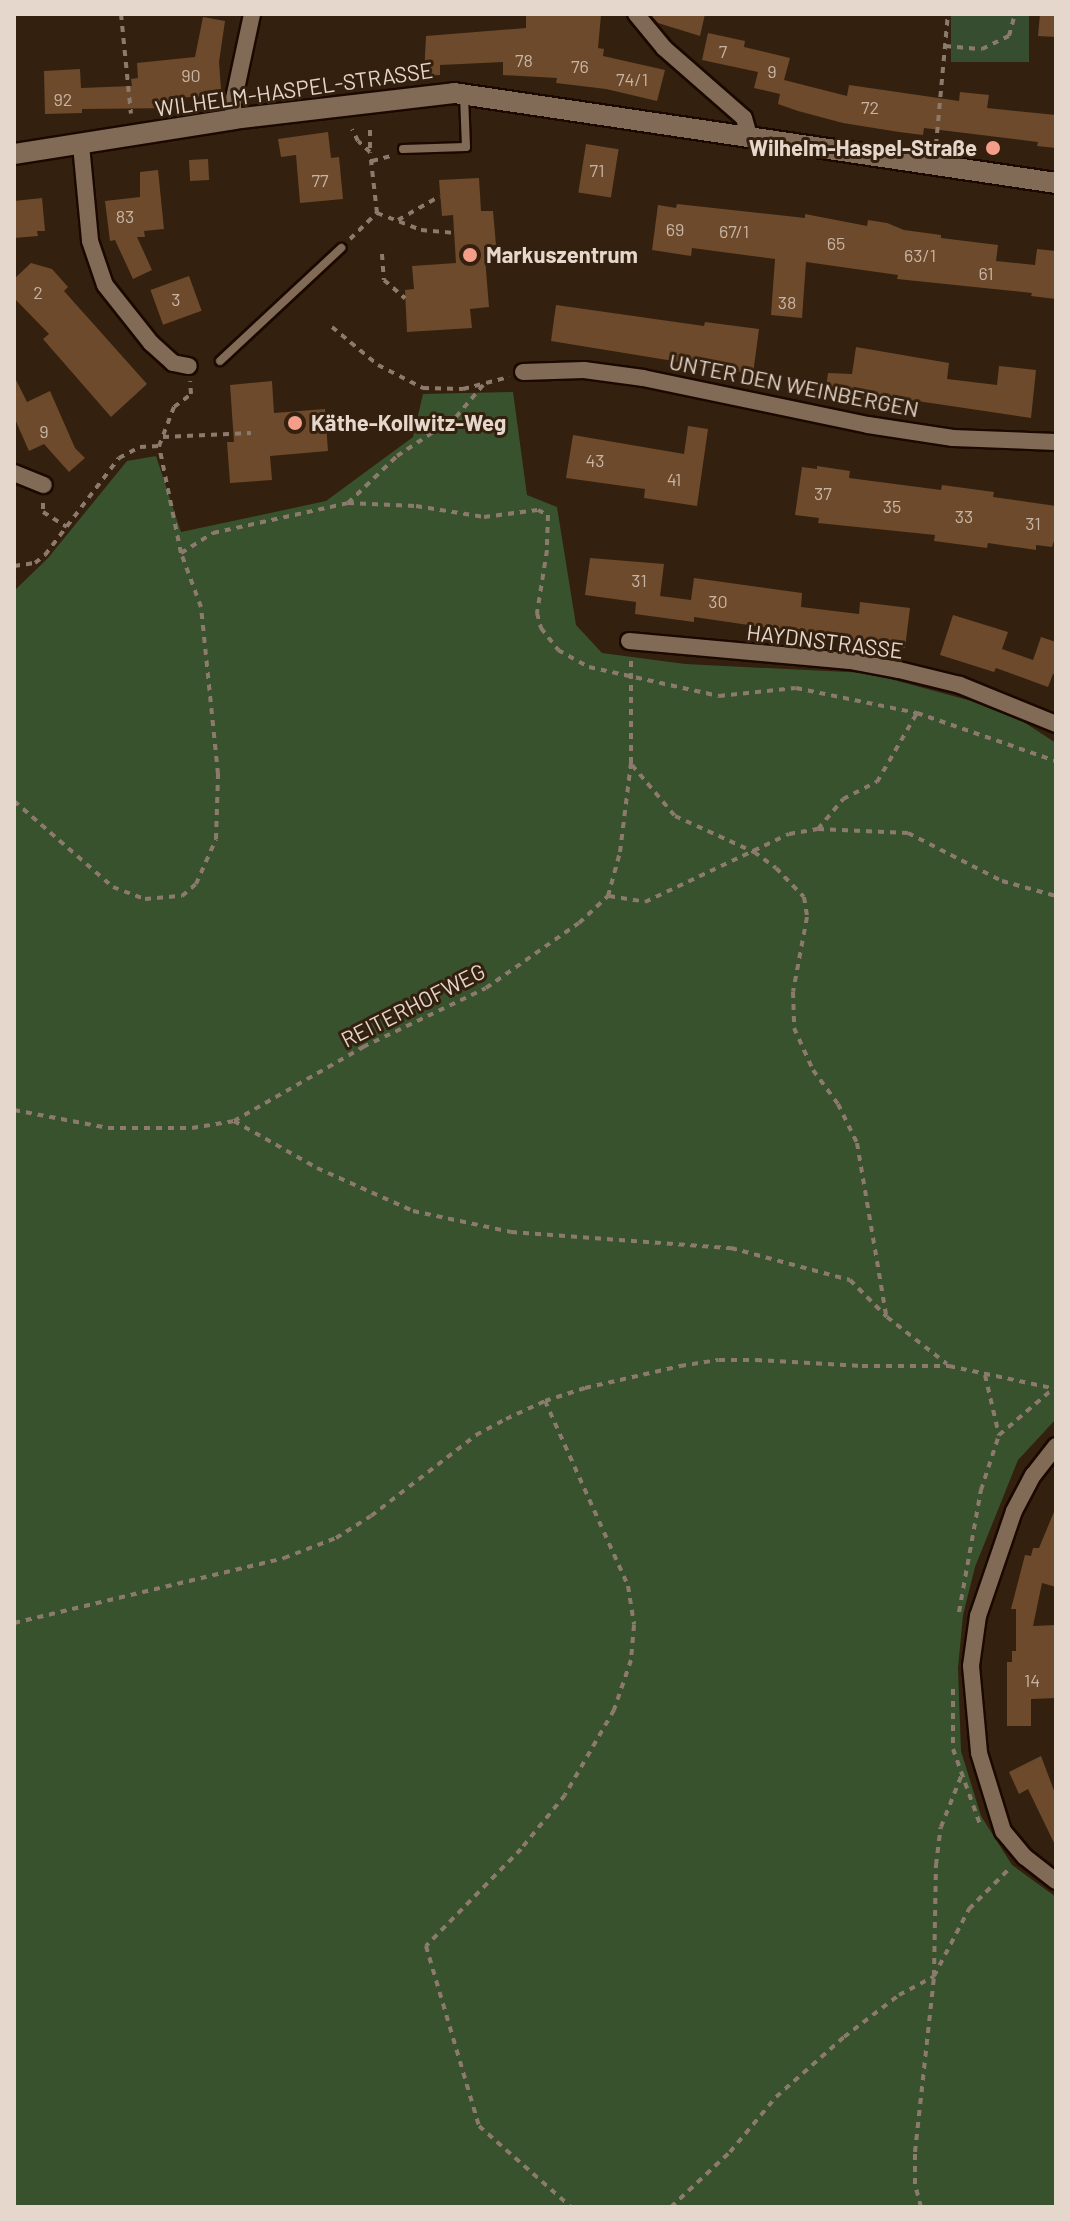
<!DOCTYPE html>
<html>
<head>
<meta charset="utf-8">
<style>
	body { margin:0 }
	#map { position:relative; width:1070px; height:2221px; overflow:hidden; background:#34200f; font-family:Barlow,sans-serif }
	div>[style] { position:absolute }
	.green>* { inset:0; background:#374d30; transform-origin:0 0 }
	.forest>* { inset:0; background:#38522e }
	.building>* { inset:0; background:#6d4a2b; transform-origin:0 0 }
	.path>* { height:4px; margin-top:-2px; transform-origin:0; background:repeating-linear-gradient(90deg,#8c7b6d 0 6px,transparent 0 12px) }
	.roads { filter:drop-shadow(2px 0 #1b0900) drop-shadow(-2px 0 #1b0900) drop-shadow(0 2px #1b0900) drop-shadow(0 -2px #1b0900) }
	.service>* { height:8px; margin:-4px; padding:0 4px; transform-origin:4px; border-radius:4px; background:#816a56 }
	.minor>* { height:16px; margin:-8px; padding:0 8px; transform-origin:8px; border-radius:8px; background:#816a56 }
	.tertiary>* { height:20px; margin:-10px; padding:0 10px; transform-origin:10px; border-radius:10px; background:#816a56 }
	.dots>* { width:22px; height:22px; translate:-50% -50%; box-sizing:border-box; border:4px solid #34200f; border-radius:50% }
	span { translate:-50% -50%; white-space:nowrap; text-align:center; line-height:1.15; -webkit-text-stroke:6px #34200f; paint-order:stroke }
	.number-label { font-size:18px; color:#c7b4a4 }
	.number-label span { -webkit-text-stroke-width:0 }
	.street-label { font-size:22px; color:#e5d7cc }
	.poi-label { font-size:22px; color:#e5d7cc; font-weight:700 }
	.right { translate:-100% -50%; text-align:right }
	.left { translate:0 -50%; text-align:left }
	.frame { position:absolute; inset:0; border:16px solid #e5d7cc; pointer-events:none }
</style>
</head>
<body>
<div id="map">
	<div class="green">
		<div style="left:951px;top:14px;width:78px;height:48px"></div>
	</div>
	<div class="forest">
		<div style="clip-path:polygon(513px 392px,527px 495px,557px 507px,576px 625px,602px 653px,685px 664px,868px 673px,1005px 710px,1056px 743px,1056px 1419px,1018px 1460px,975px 1567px,963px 1615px,958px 1668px,961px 1751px,981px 1816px,1012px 1865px,1056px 1897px,1056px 2207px,14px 2207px,14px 591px,48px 558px,127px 461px,156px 456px,181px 532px,326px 501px,413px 437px,423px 394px)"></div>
	</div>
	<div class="building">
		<div style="clip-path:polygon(526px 14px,601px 15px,598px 48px,604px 49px,603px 56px,665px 70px,657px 101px,606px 89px,556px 83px,557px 78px,503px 75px,503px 62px,440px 65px,440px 75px,424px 76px,426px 36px,526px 28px)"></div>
		<div style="clip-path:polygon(650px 14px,705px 14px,700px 36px,658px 23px)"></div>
		<div style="clip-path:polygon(1040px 14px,1056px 14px,1056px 37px,1038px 36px)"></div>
		<div style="clip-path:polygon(203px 17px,225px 21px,219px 62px,221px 89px,204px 91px,205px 96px,177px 98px,178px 108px,82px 109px,82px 113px,45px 114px,44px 71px,80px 69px,81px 88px,132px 86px,131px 79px,138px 78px,137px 63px,195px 57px)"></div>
		<div style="clip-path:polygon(708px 33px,745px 41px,744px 47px,790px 58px,784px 80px,847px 96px,849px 85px,959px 101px,960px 92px,989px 95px,987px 108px,1056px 115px,1056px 148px,1037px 146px,1038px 142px,924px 128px,923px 135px,899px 132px,843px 123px,798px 111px,778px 104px,780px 94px,754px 88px,758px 72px,702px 60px)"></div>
		<div style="clip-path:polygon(328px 132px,331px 158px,339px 157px,343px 199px,300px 203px,296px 155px,281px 157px,278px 139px)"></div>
		<div style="left:586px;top:144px;width:33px;height:49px;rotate:9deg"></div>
		<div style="left:208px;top:159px;width:21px;height:19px;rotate:87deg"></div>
		<div style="clip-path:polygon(158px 170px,164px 229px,144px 231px,145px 237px,137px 237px,152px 270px,133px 279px,115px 240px,110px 241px,105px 201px,140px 197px,140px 172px)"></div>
		<div style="clip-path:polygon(479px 178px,481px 211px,493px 211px,496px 245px,484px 246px,489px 307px,470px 309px,472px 328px,407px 332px,405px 290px,414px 289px,412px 266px,456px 263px,453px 215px,442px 216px,439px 180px)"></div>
		<div style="clip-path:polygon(42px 198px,45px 231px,37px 231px,38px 236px,14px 238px,14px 201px)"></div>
		<div style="clip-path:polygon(677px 204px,805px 218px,805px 214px,867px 226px,868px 220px,887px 223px,904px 230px,941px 235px,941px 238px,998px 245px,996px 261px,1035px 265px,1037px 249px,1056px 251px,1056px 299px,1031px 296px,1032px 293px,897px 279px,898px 275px,806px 262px,802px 318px,771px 315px,775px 259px,692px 248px,691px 256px,652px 250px,658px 205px,676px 208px)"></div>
		<div style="clip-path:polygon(31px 263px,52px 269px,68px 287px,64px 291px,147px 384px,111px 417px,43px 339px,49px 334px,14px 298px,14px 279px)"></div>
		<div style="left:189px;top:276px;width:37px;height:41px;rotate:70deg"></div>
		<div style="clip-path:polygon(556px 305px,704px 326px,705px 322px,759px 329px,753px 374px,551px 341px)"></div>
		<div style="clip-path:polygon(856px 347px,949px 363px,947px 379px,997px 385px,999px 366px,1036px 370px,1031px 418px,897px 398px,897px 403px,825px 394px,828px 373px,852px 374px)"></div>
		<div style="clip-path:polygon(14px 376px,27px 402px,50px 391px,75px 448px,85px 458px,69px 472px,44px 444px,29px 451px,14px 417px)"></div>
		<div style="clip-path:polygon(272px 381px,274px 413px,325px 409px,328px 451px,270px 456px,272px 480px,230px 483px,227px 442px,234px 442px,230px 385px)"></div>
		<div style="clip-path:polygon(688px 426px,708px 429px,697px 506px,644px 498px,645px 489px,566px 478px,573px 435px,684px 454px)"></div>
		<div style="clip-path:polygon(817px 466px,850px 471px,849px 478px,941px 490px,942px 485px,994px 492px,993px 497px,1056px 506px,1056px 535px,1052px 547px,1036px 545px,1036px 550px,988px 543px,987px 548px,934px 541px,935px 535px,818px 523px,819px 518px,795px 515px,802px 467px,817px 469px)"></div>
		<div style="clip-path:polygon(590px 558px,664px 564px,660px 596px,691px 600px,694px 578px,802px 593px,801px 607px,859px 614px,860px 602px,910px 608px,905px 648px,694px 617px,694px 622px,635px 614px,636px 602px,585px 595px)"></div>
		<div style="clip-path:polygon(953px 615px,1008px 632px,1002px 649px,1033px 660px,1041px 637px,1056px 642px,1056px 675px,1053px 674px,1048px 687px,996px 668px,994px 672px,940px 655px)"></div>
		<div style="clip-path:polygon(1056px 1507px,1056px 1587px,1042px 1583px,1033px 1626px,1056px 1625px,1056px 1698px,1031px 1699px,1031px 1726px,1007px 1726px,1007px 1662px,1012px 1662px,1012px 1651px,1016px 1651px,1016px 1609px,1011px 1609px,1025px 1555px,1031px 1556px,1033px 1548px,1039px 1548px)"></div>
		<div style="clip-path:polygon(1041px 1756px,1056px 1796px,1056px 1847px,1028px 1789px,1019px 1794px,1009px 1772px)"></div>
	</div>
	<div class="path">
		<div style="left:121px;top:14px;width:100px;rotate:84.3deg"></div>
		<div style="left:945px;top:46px;width:37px;rotate:5deg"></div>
		<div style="left:982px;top:49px;width:30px;rotate:-26deg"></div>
		<div style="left:1009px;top:36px;width:23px;rotate:-75deg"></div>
		<div style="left:370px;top:130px;width:22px;rotate:90deg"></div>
		<div style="left:936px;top:145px;width:132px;rotate:-84.8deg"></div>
		<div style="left:372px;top:161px;width:20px;rotate:-15deg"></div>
		<div style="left:377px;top:213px;width:47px;rotate:21.1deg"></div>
		<div style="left:421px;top:230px;width:33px;rotate:5deg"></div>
		<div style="left:398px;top:220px;width:48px;rotate:-29.7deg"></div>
		<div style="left:350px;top:239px;width:37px;rotate:-44deg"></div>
		<div style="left:377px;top:213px;width:61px;rotate:-96.5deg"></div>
		<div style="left:370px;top:152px;width:16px;rotate:-137deg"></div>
		<div style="left:358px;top:141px;width:13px;rotate:-117deg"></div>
		<div style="left:382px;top:254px;width:26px;rotate:86deg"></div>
		<div style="left:384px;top:280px;width:28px;rotate:41deg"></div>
		<div style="left:332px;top:327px;width:60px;rotate:39.6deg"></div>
		<div style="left:378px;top:365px;width:51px;rotate:27.1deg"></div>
		<div style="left:423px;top:388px;width:40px;rotate:1.4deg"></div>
		<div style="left:463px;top:389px;width:48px;rotate:-14.6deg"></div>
		<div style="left:163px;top:437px;width:88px;rotate:-2.6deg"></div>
		<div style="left:43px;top:503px;width:9px;rotate:90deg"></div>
		<div style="left:43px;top:512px;width:28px;rotate:32deg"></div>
		<div style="left:348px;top:503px;width:68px;rotate:2.5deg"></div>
		<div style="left:416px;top:506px;width:69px;rotate:9.2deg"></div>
		<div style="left:484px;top:517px;width:54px;rotate:-7.4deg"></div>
		<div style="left:538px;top:510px;width:11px;rotate:27deg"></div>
		<div style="left:548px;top:515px;width:35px;rotate:92deg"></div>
		<div style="left:547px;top:550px;width:64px;rotate:99deg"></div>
		<div style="left:537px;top:613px;width:16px;rotate:75deg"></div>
		<div style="left:541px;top:628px;width:28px;rotate:52deg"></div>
		<div style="left:558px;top:650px;width:35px;rotate:29deg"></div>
		<div style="left:589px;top:667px;width:133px;rotate:12.6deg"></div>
		<div style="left:719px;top:696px;width:77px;rotate:-5.9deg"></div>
		<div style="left:796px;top:688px;width:124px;rotate:11.7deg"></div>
		<div style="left:917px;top:713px;width:147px;rotate:19.1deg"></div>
		<div style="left:181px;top:553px;width:38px;rotate:-32deg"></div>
		<div style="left:213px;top:533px;width:138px;rotate:-12.5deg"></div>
		<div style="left:348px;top:503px;width:68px;rotate:-43.8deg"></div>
		<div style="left:397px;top:456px;width:71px;rotate:-33.5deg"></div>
		<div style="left:456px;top:417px;width:42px;rotate:-49.8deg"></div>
		<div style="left:14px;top:566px;width:21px;rotate:-8deg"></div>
		<div style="left:35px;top:563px;width:13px;rotate:-39deg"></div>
		<div style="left:45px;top:555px;width:122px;rotate:-52.7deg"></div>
		<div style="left:119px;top:458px;width:24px;rotate:-28deg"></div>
		<div style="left:140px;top:447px;width:19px;rotate:-3deg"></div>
		<div style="left:632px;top:765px;width:67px;rotate:49.9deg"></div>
		<div style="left:675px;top:816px;width:87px;rotate:24.5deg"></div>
		<div style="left:754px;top:852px;width:27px;rotate:36deg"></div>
		<div style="left:776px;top:868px;width:40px;rotate:46deg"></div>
		<div style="left:804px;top:897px;width:20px;rotate:81deg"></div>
		<div style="left:807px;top:917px;width:76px;rotate:100.6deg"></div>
		<div style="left:793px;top:992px;width:36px;rotate:88deg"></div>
		<div style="left:794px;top:1028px;width:46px;rotate:65.7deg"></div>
		<div style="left:813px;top:1070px;width:42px;rotate:53.7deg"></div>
		<div style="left:838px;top:1104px;width:43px;rotate:64deg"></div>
		<div style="left:857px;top:1143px;width:174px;rotate:80.4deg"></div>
		<div style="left:14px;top:801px;width:131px;rotate:41deg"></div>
		<div style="left:113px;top:887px;width:34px;rotate:21deg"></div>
		<div style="left:145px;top:899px;width:37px;rotate:-5deg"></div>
		<div style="left:182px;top:896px;width:18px;rotate:-41deg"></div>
		<div style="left:196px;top:884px;width:49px;rotate:-66deg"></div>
		<div style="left:216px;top:839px;width:65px;rotate:-88.2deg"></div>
		<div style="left:218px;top:774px;width:168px;rotate:-95.8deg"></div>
		<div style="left:201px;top:607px;width:58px;rotate:-110.3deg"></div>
		<div style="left:181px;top:553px;width:109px;rotate:-101.6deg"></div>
		<div style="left:159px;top:446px;width:42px;rotate:-69deg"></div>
		<div style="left:174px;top:407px;width:21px;rotate:-37deg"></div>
		<div style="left:191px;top:394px;width:13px;rotate:-94deg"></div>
		<div style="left:818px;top:829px;width:90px;rotate:2.5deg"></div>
		<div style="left:908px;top:833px;width:106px;rotate:27.1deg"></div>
		<div style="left:1002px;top:881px;width:56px;rotate:15.5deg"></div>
		<div style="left:609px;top:896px;width:36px;rotate:9deg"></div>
		<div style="left:645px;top:902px;width:159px;rotate:-25.3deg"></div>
		<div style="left:789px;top:834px;width:29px;rotate:-10deg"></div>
		<div style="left:818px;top:829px;width:39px;rotate:-50deg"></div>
		<div style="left:843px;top:799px;width:38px;rotate:-27deg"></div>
		<div style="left:877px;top:782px;width:80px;rotate:-59.9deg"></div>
		<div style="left:14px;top:1110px;width:96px;rotate:10.8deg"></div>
		<div style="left:108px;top:1128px;width:84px"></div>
		<div style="left:192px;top:1128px;width:43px;rotate:-9.5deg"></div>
		<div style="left:234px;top:1121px;width:149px;rotate:-29.8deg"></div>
		<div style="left:363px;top:1047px;width:136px;rotate:-25.6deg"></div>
		<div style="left:486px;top:988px;width:113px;rotate:-35deg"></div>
		<div style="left:579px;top:923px;width:40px;rotate:-43deg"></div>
		<div style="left:608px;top:896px;width:46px;rotate:-74.7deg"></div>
		<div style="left:620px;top:852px;width:90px;rotate:-83deg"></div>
		<div style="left:631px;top:763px;width:105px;rotate:-90deg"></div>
		<div style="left:234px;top:1121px;width:95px;rotate:29.5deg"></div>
		<div style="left:317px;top:1168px;width:105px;rotate:24.1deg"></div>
		<div style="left:413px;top:1211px;width:100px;rotate:12.1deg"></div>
		<div style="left:511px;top:1232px;width:221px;rotate:4.2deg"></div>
		<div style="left:731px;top:1248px;width:123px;rotate:15.1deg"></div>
		<div style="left:850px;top:1280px;width:52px;rotate:45deg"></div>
		<div style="left:887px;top:1317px;width:76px;rotate:38.1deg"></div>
		<div style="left:985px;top:1375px;width:62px;rotate:76.9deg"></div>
		<div style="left:545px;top:1401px;width:203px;rotate:65.8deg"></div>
		<div style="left:628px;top:1586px;width:39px;rotate:81deg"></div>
		<div style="left:634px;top:1625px;width:35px;rotate:95deg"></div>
		<div style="left:631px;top:1660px;width:53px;rotate:108.8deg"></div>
		<div style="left:614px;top:1710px;width:98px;rotate:120deg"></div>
		<div style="left:565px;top:1795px;width:70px;rotate:129.2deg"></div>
		<div style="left:521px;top:1849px;width:136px;rotate:134.4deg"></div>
		<div style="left:426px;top:1946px;width:188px;rotate:73.6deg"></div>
		<div style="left:479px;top:2126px;width:123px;rotate:41.4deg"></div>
		<div style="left:959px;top:1612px;width:124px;rotate:-79.8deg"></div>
		<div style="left:981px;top:1490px;width:58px;rotate:-71.9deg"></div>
		<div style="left:999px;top:1435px;width:72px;rotate:-40.5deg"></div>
		<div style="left:14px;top:1623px;width:278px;rotate:-13.5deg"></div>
		<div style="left:284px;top:1558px;width:56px;rotate:-21deg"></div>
		<div style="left:336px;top:1538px;width:41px;rotate:-32.2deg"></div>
		<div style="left:371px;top:1516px;width:133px;rotate:-37.6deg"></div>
		<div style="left:476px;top:1435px;width:34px;rotate:-28deg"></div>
		<div style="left:506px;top:1419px;width:43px;rotate:-24.8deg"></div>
		<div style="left:545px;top:1401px;width:42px;rotate:-18deg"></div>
		<div style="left:585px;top:1388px;width:98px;rotate:-13deg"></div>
		<div style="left:680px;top:1366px;width:39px;rotate:-9deg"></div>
		<div style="left:719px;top:1360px;width:37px"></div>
		<div style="left:756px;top:1360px;width:106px;rotate:3.2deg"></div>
		<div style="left:862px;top:1366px;width:87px"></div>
		<div style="left:949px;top:1366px;width:109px;rotate:12.1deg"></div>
		<div style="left:953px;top:1689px;width:60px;rotate:90deg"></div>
		<div style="left:953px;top:1749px;width:83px;rotate:70.3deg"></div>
		<div style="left:671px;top:2207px;width:81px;rotate:-43deg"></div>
		<div style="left:730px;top:2152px;width:72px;rotate:-50.1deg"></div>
		<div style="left:776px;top:2097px;width:91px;rotate:-41.4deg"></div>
		<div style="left:844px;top:2037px;width:69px;rotate:-37.4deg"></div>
		<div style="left:899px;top:1995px;width:40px;rotate:-28deg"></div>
		<div style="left:934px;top:1976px;width:76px;rotate:-62.4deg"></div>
		<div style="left:969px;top:1909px;width:58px;rotate:-45deg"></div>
		<div style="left:921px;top:2207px;width:24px;rotate:-105deg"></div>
		<div style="left:915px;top:2184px;width:32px;rotate:-90deg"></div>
		<div style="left:915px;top:2152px;width:177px;rotate:-83.8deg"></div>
		<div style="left:934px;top:1976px;width:111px;rotate:-89deg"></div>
		<div style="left:936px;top:1865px;width:38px;rotate:-83deg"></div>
		<div style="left:941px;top:1827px;width:57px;rotate:-68.4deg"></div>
	</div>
	<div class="roads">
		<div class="service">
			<div style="left:403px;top:149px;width:63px;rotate:-1.8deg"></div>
			<div style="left:466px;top:147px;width:52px;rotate:-92.2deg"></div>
			<div style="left:220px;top:361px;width:166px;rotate:-43deg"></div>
		</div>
		<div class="minor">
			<div style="left:636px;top:14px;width:44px;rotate:50.5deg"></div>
			<div style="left:664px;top:48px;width:106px;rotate:41.2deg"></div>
			<div style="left:744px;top:118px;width:22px;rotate:74deg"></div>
			<div style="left:234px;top:119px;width:16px;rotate:-94deg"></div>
			<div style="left:233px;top:103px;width:91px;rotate:-77.9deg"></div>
			<div style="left:81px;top:145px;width:96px;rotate:84.6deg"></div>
			<div style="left:90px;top:241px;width:46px;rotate:71.2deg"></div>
			<div style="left:105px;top:285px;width:74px;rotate:51.6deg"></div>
			<div style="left:151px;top:343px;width:30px;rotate:42deg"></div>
			<div style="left:173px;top:363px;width:16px;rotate:11deg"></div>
			<div style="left:523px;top:372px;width:61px;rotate:-1.9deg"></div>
			<div style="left:584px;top:370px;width:60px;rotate:7.7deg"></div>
			<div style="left:643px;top:378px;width:230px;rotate:11.8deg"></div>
			<div style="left:868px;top:425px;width:86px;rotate:8.7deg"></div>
			<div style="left:953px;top:438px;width:103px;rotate:2.2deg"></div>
			<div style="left:14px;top:473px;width:32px;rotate:22deg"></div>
			<div style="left:629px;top:641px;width:222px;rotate:5.2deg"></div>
			<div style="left:850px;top:661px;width:50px;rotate:10.4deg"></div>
			<div style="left:899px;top:670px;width:63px;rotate:13.8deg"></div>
			<div style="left:960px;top:685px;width:104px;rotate:22.1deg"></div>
			<div style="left:1056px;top:1446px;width:37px;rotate:128deg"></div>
			<div style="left:1033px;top:1475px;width:41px;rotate:117.8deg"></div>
			<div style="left:1014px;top:1511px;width:111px;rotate:108.9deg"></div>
			<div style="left:978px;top:1616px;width:50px;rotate:98deg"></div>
			<div style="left:971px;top:1666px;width:87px;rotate:84.7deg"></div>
			<div style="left:979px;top:1753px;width:82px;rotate:72.9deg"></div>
			<div style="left:1003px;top:1831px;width:34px;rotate:50deg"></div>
			<div style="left:1025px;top:1857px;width:39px;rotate:38deg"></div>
		</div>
		<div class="tertiary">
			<div style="left:14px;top:154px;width:223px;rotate:-9deg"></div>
			<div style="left:234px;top:119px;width:222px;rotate:-6.7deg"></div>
			<div style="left:454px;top:93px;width:609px;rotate:8.5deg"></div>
		</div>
	</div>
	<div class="dots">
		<div style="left:993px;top:148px;background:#f49e89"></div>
		<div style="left:470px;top:255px;background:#f49e89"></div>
		<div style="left:295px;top:423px;background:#f49e89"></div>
	</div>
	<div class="number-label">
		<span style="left:723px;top:51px">7</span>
		<span style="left:524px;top:60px">78</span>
		<span style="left:580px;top:66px">76</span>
		<span style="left:772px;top:71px">9</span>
		<span style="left:191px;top:75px">90</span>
		<span style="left:632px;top:79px">74/1</span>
		<span style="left:63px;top:99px">92</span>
		<span style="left:870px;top:107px">72</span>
		<span style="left:597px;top:170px">71</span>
		<span style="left:320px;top:180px">77</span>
		<span style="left:125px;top:216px">83</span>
		<span style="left:675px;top:229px">69</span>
		<span style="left:734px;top:231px">67/1</span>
		<span style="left:836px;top:243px">65</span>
		<span style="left:920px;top:255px">63/1</span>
		<span style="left:986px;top:273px">61</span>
		<span style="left:38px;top:292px">2</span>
		<span style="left:176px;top:299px">3</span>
		<span style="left:787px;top:302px">38</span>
		<span style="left:44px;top:431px">9</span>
		<span style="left:595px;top:460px">43</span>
		<span style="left:674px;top:479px">41</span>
		<span style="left:823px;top:493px">37</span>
		<span style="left:892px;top:506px">35</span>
		<span style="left:964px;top:516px">33</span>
		<span style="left:1033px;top:523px">31</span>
		<span style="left:639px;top:580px">31</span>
		<span style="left:718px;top:601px">30</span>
		<span style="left:1032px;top:1680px">14</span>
	</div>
	<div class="street-label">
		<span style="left:294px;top:89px;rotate:-8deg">WILHELM-HASPEL-STRASSE</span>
		<span style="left:794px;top:385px;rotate:11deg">UNTER DEN WEINBERGEN</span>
		<span style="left:825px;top:641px;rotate:7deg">HAYDNSTRASSE</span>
		<span style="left:413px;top:1005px;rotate:-27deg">REITERHOFWEG</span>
	</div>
	<div class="poi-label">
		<span class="right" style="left:977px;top:148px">Wilhelm-Haspel-Straße</span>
		<span class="left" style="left:486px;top:255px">Markuszentrum</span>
		<span class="left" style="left:311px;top:423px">Käthe-Kollwitz-Weg</span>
	</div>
	<div class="frame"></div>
</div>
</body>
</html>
